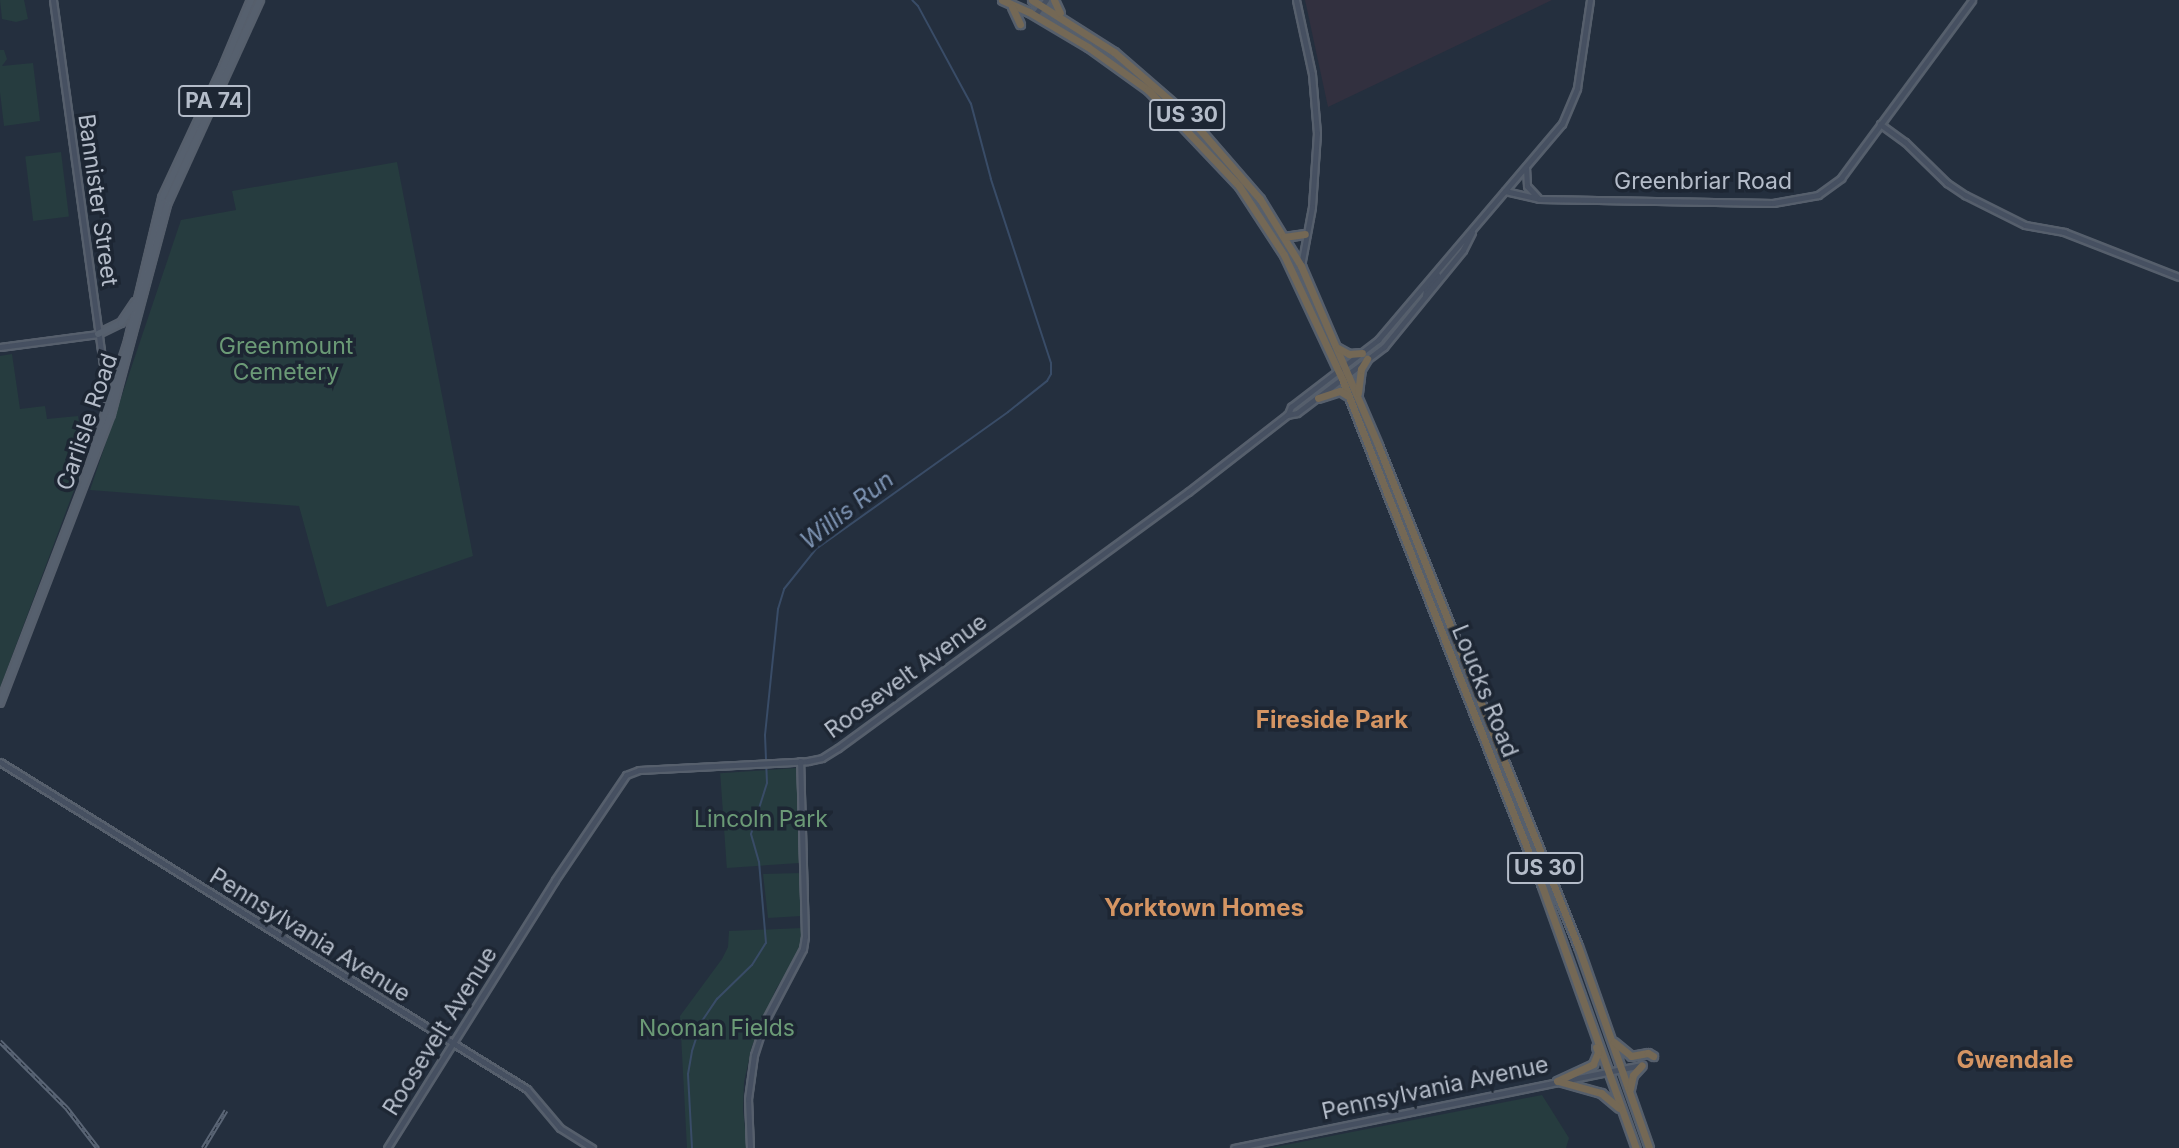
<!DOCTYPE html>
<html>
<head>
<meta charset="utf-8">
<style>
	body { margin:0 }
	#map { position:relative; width:2179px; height:1148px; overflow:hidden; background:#242f3e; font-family:Inter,sans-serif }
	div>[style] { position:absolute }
	.medical>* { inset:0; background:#32303f }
	.green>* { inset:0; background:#263c3f; transform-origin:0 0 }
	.stream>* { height:2px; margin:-1px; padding:0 1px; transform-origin:1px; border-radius:1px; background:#394c67 }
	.roads { filter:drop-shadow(2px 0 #565f6c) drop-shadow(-2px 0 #565f6c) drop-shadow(0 2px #565f6c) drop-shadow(0 -2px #565f6c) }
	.secondary>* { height:5px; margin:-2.5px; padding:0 2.5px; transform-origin:2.5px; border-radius:2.5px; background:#465061 }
	.primary>* { height:6px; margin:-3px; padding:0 3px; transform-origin:3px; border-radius:3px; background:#56606e }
	.highway>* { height:7px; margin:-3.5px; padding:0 3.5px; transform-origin:3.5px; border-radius:3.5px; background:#746855 }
	.rail>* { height:4.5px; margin-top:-2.25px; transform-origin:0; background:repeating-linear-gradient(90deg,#1d2633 0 5px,#5a6575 0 10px); box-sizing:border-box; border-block:2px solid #5a6575 }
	span { translate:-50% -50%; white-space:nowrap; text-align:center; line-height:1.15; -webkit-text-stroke:7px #1d2633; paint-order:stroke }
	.shield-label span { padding:2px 5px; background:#1d2633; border:2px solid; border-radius:5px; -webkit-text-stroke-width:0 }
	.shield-label { font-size:21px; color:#b4bcc9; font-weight:700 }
	.street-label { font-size:23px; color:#b4bcc9 }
	.park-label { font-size:23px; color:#6b9a76 }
	.water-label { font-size:24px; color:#7c92b1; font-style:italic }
	.neighbourhood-label { font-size:24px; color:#d59563; font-weight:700 }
</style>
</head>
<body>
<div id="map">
	<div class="medical">
		<div style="clip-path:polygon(1305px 0,1552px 0,1328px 107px)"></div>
	</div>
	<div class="green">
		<div style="clip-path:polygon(0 0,24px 0,28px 19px,16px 22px,2px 19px)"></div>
		<div style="clip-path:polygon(4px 50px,7px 59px,2px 66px,33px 63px,40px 121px,4px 126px,0 92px,0 50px)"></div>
		<div style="left:61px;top:152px;width:65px;height:36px;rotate:83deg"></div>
		<div style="clip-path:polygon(397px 162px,473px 556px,327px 607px,299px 506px,90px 490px,181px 220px,236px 210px,232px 191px)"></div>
		<div style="clip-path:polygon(12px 354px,20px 409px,45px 406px,47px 419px,78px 416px,80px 428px,98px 426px,0 688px,0 356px)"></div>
		<div style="left:796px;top:768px;width:95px;height:76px;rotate:86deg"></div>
		<div style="clip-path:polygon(802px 873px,802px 916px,768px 918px,763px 874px)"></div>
		<div style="clip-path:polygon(802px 928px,800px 951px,776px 989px,752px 1046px,744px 1082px,743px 1110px,747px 1148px,687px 1148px,680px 1016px,722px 959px,728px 947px,729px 931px)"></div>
		<div style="clip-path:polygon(1542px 1095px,1569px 1138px,1566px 1148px,1270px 1148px)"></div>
	</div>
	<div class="stream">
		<div style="left:692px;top:1148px;width:74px;rotate:-93.1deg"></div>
		<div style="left:688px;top:1074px;width:23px;rotate:-80deg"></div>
		<div style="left:692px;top:1051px;width:32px;rotate:-72deg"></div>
		<div style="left:702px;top:1021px;width:27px;rotate:-56deg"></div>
		<div style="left:717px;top:999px;width:49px;rotate:-44.2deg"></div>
		<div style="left:752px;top:965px;width:26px;rotate:-58deg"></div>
		<div style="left:766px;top:943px;width:81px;rotate:-94.9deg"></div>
		<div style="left:759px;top:862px;width:29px;rotate:-106deg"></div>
		<div style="left:751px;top:834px;width:53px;rotate:-72.6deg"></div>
		<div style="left:767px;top:783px;width:48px;rotate:-92.4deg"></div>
		<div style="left:765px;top:735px;width:127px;rotate:-84.1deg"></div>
		<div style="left:778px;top:609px;width:21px;rotate:-73deg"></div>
		<div style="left:784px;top:589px;width:51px;rotate:-51.3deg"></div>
		<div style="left:816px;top:549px;width:236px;rotate:-35.5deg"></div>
		<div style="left:1008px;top:412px;width:50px;rotate:-38.5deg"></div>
		<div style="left:1047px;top:381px;width:8px;rotate:-60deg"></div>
		<div style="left:1051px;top:374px;width:11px;rotate:-90deg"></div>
		<div style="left:1051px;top:363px;width:194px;rotate:-108.1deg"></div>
		<div style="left:991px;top:179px;width:78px;rotate:-104.9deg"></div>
		<div style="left:971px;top:104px;width:111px;rotate:-118.4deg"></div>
		<div style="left:918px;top:6px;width:8px;rotate:-135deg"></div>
	</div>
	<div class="roads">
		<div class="secondary">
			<div style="left:53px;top:0;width:405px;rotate:82.2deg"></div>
			<div style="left:1296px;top:0;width:76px;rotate:77.8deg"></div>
			<div style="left:1312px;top:74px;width:59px;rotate:85.2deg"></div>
			<div style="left:1317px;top:133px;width:74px;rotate:93.9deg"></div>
			<div style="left:1312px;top:207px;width:60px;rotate:100.6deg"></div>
			<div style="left:1035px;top:15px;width:19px;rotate:-54deg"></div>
			<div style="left:1880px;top:124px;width:31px;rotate:36deg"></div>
			<div style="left:1905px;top:142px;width:59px;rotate:44.3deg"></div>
			<div style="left:1947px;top:183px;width:22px;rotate:34deg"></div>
			<div style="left:1965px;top:195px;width:67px;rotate:26.6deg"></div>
			<div style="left:2025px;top:225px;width:40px;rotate:10deg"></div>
			<div style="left:2064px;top:232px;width:123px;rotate:21.4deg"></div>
			<div style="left:1526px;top:167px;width:19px;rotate:87deg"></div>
			<div style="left:1527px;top:186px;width:16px;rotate:47deg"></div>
			<div style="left:1505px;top:191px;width:35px;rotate:13deg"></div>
			<div style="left:1539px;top:199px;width:234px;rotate:1deg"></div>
			<div style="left:1773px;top:203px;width:46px;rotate:-10.1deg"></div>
			<div style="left:1818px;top:195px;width:29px;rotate:-36deg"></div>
			<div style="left:1841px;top:178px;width:221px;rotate:-53.6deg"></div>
			<div style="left:1425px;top:296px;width:7px;rotate:-82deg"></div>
			<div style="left:1426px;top:289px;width:18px;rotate:-52deg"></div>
			<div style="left:0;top:347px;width:99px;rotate:-7.6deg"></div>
			<div style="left:1288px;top:414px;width:8px;rotate:-67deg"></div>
			<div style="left:1291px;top:407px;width:110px;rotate:-37.6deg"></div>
			<div style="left:1378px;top:340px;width:284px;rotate:-49.6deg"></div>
			<div style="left:1562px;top:124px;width:39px;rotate:-67deg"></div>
			<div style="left:1577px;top:88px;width:89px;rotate:-81.6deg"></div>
			<div style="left:0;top:762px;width:620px;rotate:31.82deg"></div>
			<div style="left:527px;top:1089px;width:51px;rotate:49.8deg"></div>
			<div style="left:560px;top:1128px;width:38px;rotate:32deg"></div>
			<div style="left:387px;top:1148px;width:316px;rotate:-57.9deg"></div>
			<div style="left:555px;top:880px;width:127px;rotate:-55.9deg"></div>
			<div style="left:626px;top:775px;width:14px;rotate:-21deg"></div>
			<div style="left:639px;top:770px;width:169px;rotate:-3deg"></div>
			<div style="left:808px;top:761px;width:14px;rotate:-12deg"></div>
			<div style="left:822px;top:758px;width:19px;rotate:-32deg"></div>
			<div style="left:838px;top:748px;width:434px;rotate:-36.2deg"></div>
			<div style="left:1188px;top:492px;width:125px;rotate:-37.9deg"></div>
			<div style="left:1287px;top:415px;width:10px;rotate:-11deg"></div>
			<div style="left:1297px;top:413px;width:109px;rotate:-37.2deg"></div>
			<div style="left:1384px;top:347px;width:125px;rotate:-50.8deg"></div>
			<div style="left:1463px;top:250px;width:20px;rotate:-63deg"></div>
			<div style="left:750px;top:1148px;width:49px;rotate:-92.3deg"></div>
			<div style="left:748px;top:1099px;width:44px;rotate:-82.2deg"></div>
			<div style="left:754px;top:1055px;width:36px;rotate:-72deg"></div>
			<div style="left:765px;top:1021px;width:81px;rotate:-62.2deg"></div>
			<div style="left:803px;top:949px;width:13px;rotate:-81deg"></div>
			<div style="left:805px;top:936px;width:175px;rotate:-91.6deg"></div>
			<div style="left:1234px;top:1148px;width:416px;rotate:-11.5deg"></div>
		</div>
		<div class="primary">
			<div style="left:98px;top:334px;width:25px;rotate:-26deg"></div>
			<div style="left:121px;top:323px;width:25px;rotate:-56deg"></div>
			<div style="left:84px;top:480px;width:146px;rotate:-72.4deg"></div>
			<div style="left:128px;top:341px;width:147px;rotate:-76.6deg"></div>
			<div style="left:162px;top:198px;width:145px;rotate:-65deg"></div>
			<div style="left:223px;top:67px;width:73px;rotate:-67.3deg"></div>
			<div style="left:0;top:703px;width:310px;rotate:-69deg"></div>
			<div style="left:111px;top:414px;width:220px;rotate:-75deg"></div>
			<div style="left:168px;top:202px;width:222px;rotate:-65.5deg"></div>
		</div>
		<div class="highway">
			<div style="left:1002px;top:0;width:30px;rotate:24deg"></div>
			<div style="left:1029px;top:12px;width:69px;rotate:30.7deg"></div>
			<div style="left:1088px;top:47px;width:74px;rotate:35.6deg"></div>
			<div style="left:1148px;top:90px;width:132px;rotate:46.5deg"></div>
			<div style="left:1239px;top:186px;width:82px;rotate:56.9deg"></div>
			<div style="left:1284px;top:255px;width:137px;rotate:64.9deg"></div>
			<div style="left:1342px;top:379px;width:545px;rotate:68.47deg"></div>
			<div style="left:1542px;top:886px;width:278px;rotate:70.3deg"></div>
			<div style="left:1032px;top:0;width:97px;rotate:32.4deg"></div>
			<div style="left:1114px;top:52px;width:98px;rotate:40.9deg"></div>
			<div style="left:1188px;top:116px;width:110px;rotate:49.1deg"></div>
			<div style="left:1260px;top:199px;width:79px;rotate:58.5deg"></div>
			<div style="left:1301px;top:266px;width:195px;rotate:66.7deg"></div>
			<div style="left:1378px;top:445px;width:539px;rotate:68.24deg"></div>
			<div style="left:1578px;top:946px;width:214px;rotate:70.6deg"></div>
			<div style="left:1054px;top:0;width:14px;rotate:65deg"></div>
			<div style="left:1012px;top:7px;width:19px;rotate:65deg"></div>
			<div style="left:1284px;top:237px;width:21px;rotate:-8deg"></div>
			<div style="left:1338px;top:348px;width:13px;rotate:29deg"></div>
			<div style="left:1349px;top:354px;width:13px;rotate:-4deg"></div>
			<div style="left:1358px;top:393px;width:24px;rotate:-83deg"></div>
			<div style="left:1361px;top:369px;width:12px;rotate:-59deg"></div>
			<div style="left:1318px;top:398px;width:23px;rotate:-18deg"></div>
			<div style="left:1340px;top:391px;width:9px;rotate:32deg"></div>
			<div style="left:1614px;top:1042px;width:22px;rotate:39deg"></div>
			<div style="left:1631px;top:1056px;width:17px;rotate:-10deg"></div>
			<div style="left:1648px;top:1053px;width:6px;rotate:31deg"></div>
			<div style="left:1557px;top:1081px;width:40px;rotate:-25deg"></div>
			<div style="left:1593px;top:1064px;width:13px;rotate:-67deg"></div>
			<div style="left:1598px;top:1052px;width:5px;rotate:-112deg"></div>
			<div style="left:1558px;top:1081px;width:45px;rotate:15.6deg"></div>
			<div style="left:1601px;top:1093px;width:23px;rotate:40deg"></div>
			<div style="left:1630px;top:1089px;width:14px;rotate:-78deg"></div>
			<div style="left:1633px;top:1075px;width:13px;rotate:-48deg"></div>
		</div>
	</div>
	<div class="rail">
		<div style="left:0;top:1041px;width:95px;rotate:45deg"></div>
		<div style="left:67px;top:1108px;width:51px;rotate:52.2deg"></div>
		<div style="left:203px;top:1148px;width:44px;rotate:-58.8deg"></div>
	</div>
	<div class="shield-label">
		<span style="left:214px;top:101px">PA 74</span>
		<span style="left:1187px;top:115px">US 30</span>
		<span style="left:1545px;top:868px">US 30</span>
	</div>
	<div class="street-label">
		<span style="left:1703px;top:181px">Greenbriar Road</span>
		<span style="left:98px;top:200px;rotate:82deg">Bannister Street</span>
		<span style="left:87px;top:422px;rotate:-71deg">Carlisle Road</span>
		<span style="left:906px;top:676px;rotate:-36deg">Roosevelt Avenue</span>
		<span style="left:1485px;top:691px;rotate:68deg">Loucks Road</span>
		<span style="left:310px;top:935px;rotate:32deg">Pennsylvania Avenue</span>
		<span style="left:440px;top:1031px;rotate:-58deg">Roosevelt Avenue</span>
		<span style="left:1435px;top:1088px;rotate:-12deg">Pennsylvania Avenue</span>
	</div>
	<div class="park-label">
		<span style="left:286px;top:359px">Greenmount<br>Cemetery</span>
		<span style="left:761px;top:819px">Lincoln Park</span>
		<span style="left:717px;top:1028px">Noonan Fields</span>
	</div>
	<div class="water-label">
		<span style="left:847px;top:510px;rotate:-38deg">Willis Run</span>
	</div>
	<div class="neighbourhood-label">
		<span style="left:1332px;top:720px">Fireside Park</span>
		<span style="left:1204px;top:908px">Yorktown Homes</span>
		<span style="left:2015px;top:1060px">Gwendale</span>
	</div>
</div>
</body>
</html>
